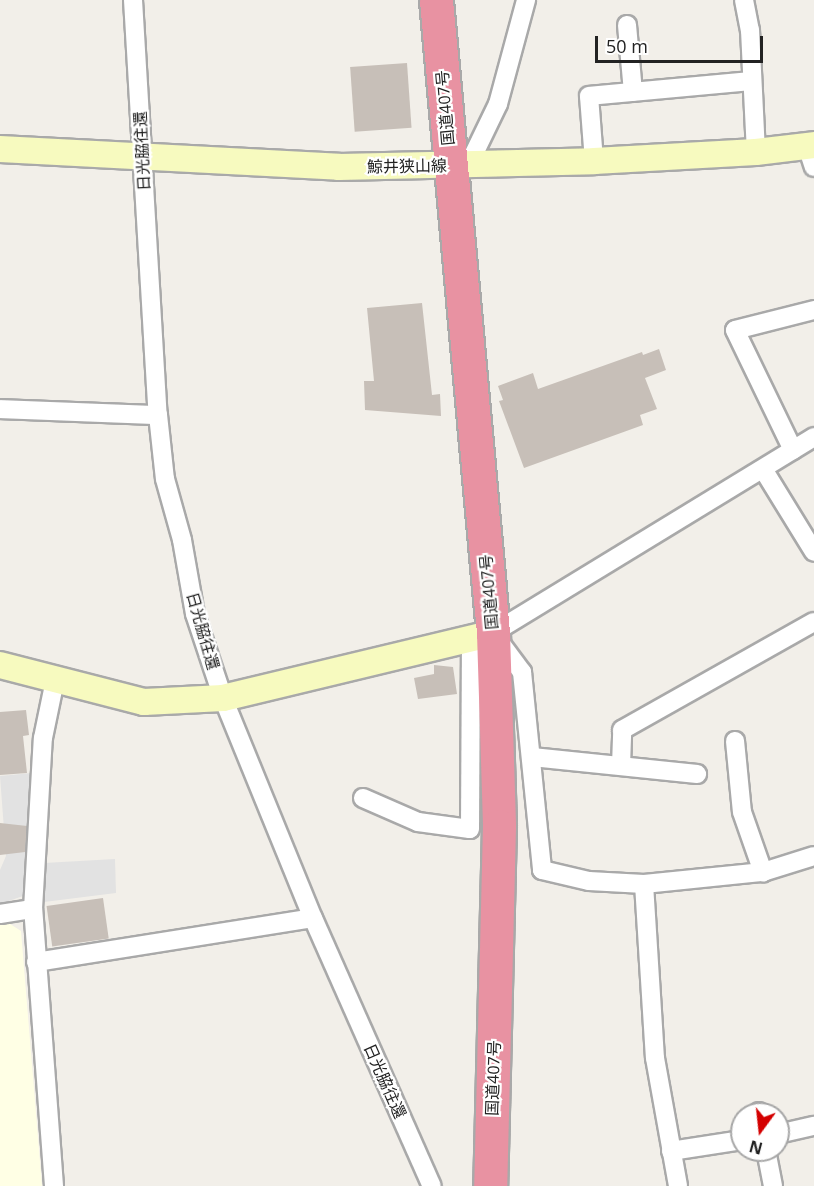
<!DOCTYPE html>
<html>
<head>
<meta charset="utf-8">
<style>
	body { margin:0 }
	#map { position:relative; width:814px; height:1186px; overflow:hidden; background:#f2efe9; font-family:"Open Sans","Noto Sans JP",sans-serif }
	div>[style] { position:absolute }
	.education>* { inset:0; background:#ffffe5 }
	.parking>* { inset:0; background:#e2e2e2 }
	.building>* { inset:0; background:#c7bfb8; transform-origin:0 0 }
	.roads { filter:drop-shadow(2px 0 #a9a9a9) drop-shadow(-2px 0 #a9a9a9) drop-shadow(0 2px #a9a9a9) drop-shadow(0 -2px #a9a9a9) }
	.street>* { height:18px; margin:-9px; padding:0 9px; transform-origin:9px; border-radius:9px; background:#fff }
	.secondary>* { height:26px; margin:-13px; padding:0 13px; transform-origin:13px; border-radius:13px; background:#f7fabf }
	.highway>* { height:33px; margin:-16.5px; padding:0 16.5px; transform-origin:16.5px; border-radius:16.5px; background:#e892a2 }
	span { translate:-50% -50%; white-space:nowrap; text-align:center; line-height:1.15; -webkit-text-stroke:4.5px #fff; paint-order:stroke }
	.street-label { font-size:16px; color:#222 }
	.north { position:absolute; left:730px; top:1102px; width:60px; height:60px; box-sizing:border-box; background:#fff; border:2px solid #a7a7a7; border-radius:50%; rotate:195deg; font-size:16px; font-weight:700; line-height:24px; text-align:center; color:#222 }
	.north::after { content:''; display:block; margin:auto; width:21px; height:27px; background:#d40000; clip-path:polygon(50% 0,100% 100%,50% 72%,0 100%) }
	.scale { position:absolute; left:595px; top:36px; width:168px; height:27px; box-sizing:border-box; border:3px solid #222; border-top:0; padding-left:8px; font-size:18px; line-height:21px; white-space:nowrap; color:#222; -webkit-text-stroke:4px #fff; paint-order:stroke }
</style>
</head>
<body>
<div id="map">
	<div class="education">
		<div style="clip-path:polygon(4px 920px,21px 931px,42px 1186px,0 1186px,0 921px)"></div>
	</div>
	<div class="parking">
		<div style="clip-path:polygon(32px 773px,23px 896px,0 904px,0 870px,6px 856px,0 776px)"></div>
		<div style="clip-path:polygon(115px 859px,116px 893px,44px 902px,44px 863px)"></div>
	</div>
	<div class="building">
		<div style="left:407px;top:63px;width:65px;height:57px;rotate:86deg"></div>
		<div style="clip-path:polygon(422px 303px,432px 395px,440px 394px,441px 416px,365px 410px,364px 381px,374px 381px,367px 308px)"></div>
		<div style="clip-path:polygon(659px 349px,666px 370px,645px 378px,657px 409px,640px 415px,643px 425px,524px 468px,499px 401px,503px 400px,498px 386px,533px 373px,538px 389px,642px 352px,643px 355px)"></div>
		<div style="clip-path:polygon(434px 665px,453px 667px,457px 694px,418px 699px,414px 678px,434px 674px)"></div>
		<div style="clip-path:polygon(26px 710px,29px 735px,23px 736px,27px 773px,0 775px,0 712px)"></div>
		<div style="clip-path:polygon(0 823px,27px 826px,25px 852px,0 855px)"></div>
		<div style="left:103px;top:898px;width:41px;height:57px;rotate:82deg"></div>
	</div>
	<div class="roads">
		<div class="street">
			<div style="left:133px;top:0;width:416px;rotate:86.6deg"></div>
			<div style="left:158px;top:415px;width:64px;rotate:83.8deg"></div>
			<div style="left:165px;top:479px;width:63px;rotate:74.4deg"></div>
			<div style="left:182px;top:540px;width:75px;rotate:80deg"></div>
			<div style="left:195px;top:614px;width:89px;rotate:71.6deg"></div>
			<div style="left:223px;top:698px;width:238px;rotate:67.8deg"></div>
			<div style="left:313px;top:918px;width:293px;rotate:66.1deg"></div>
			<div style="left:744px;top:0;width:31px;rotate:79deg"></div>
			<div style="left:750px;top:30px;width:122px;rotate:87.2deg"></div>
			<div style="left:627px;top:25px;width:67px;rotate:84.9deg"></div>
			<div style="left:807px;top:146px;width:22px;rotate:72deg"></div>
			<div style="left:594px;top:161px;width:65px;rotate:-94.4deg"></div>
			<div style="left:589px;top:96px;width:162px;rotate:-5.3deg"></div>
			<div style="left:469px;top:164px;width:67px;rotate:-64.2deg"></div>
			<div style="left:498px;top:104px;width:108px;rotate:-74.9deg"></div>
			<div style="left:0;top:409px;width:158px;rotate:2.2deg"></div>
			<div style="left:814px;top:437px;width:376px;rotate:148.6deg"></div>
			<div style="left:493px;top:633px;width:49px;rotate:53.4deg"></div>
			<div style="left:522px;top:672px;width:199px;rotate:84.2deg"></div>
			<div style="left:542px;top:870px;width:48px;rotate:13.2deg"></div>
			<div style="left:589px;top:881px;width:55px;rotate:3.1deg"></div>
			<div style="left:644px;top:884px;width:120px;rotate:-5.8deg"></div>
			<div style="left:763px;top:872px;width:53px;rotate:-17.4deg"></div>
			<div style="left:793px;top:450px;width:133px;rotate:-115.8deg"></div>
			<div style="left:735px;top:330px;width:81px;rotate:-14.2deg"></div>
			<div style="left:763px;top:469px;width:97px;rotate:58.4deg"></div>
			<div style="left:735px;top:741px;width:71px;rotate:84.4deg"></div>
			<div style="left:742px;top:812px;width:64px;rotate:70.7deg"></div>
			<div style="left:532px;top:757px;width:166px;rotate:5.9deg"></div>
			<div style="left:621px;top:766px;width:36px;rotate:-88deg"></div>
			<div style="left:622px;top:730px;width:220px;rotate:-29.4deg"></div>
			<div style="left:363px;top:798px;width:60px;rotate:23.6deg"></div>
			<div style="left:418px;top:822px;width:52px;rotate:7.7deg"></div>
			<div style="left:470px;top:829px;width:190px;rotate:-89.7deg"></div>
			<div style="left:644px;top:884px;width:174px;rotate:86.4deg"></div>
			<div style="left:655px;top:1058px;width:130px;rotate:79.8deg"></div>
			<div style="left:0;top:914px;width:33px;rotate:-9deg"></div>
			<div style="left:36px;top:962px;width:280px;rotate:-9deg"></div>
			<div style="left:759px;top:1112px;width:2px;rotate:63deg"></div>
			<div style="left:778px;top:1134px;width:37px;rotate:-13deg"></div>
			<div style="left:766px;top:1150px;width:37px;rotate:79deg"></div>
			<div style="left:671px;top:1151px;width:72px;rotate:-8.8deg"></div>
			<div style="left:54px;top:1186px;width:278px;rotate:-94.3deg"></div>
			<div style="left:33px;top:909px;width:171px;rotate:-86.7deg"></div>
			<div style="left:43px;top:738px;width:59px;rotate:-78.3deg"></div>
		</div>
		<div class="secondary">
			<div style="left:0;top:149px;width:339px;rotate:3deg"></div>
			<div style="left:339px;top:167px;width:255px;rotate:-1.3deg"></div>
			<div style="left:594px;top:161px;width:162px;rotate:-3.2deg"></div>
			<div style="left:756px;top:152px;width:58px;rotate:-6.9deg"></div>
			<div style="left:0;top:665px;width:149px;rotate:14.4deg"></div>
			<div style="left:144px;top:702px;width:79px;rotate:-2.9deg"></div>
			<div style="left:223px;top:698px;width:278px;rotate:-13.5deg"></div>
		</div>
		<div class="highway">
			<div style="left:436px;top:0;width:636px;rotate:84.85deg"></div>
			<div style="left:493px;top:633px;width:193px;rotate:88.2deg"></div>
			<div style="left:499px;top:826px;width:360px;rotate:91.4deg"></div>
		</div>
	</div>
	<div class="street-label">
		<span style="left:445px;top:108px;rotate:-95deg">国道407号</span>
		<span style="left:142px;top:151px;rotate:-93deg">日光脇往還</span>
		<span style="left:407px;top:166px;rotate:-1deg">鯨井狭山線</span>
		<span style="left:489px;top:592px;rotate:-95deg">国道407号</span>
		<span style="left:203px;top:631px;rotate:74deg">日光脇往還</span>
		<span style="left:493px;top:1078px;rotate:-88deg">国道407号</span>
		<span style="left:385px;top:1081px;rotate:66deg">日光脇往還</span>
	</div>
	<div class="north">N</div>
	<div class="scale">50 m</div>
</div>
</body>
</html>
